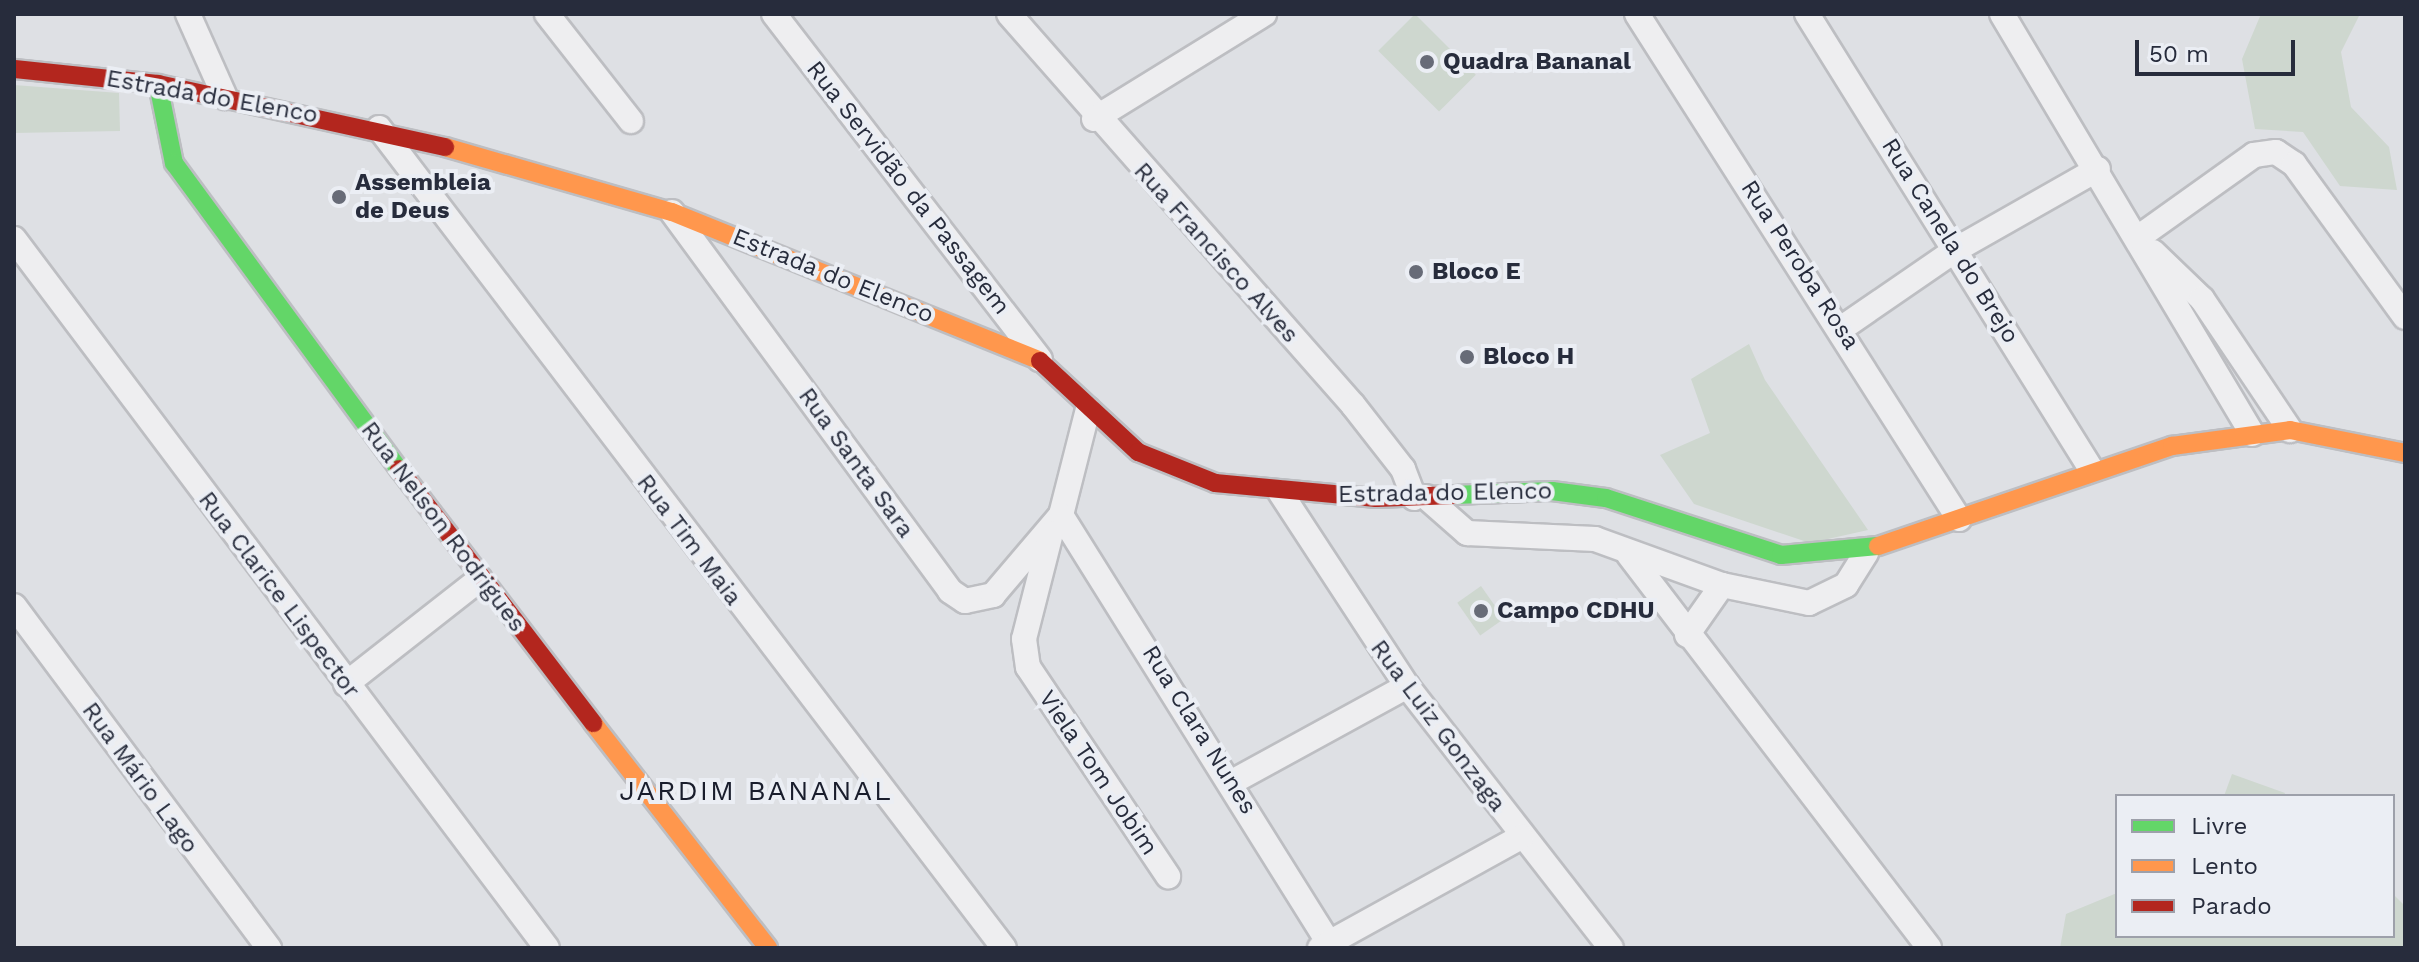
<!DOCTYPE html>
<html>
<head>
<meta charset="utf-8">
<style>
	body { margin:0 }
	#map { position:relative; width:2419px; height:962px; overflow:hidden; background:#dee0e4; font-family:"Work Sans",sans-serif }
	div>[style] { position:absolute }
	.green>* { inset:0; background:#ced7cf; transform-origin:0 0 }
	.roads { filter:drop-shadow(2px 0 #bdbec2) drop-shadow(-2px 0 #bdbec2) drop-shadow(0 2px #bdbec2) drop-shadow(0 -2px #bdbec2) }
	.street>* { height:24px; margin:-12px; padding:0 12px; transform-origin:12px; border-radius:12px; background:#eeeef0 }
	.fast>* { height:18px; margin:-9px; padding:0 9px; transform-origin:9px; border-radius:9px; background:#63d668 }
	.slow>* { height:18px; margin:-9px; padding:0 9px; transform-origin:9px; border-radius:9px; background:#ff974d }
	.jam>* { height:18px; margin:-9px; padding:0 9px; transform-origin:9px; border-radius:9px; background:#b3261e }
	.dots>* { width:22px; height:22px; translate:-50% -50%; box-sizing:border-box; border:4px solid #ebeef4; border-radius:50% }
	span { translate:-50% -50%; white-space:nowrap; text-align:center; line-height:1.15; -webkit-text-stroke:8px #ebeef4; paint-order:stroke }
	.poi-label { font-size:24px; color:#272c3c; font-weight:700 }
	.left { translate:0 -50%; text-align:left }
	.street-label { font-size:24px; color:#272c3c }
	.quarter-label { font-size:28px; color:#191d2c; letter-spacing:2px }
	.frame { position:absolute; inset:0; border:16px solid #272c3c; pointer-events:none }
	.legend { position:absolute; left:2115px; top:794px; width:280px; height:144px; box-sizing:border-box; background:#ebeef4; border:2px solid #9da0aa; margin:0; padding:10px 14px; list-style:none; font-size:24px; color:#272c3c }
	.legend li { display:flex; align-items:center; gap:16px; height:40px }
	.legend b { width:40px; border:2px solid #9da0aa }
	.scale { position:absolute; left:2135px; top:40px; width:160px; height:36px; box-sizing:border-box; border:4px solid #272c3c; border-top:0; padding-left:10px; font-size:24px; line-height:28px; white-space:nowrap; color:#272c3c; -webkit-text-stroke:6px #ebeef4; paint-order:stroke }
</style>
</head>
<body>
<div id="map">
	<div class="green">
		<div style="left:1415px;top:14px;width:86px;height:52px;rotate:45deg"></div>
		<div style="clip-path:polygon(2261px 14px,2360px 14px,2341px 52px,2351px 107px,2389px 147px,2397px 190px,2340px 186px,2303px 132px,2255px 129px,2242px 59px)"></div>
		<div style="clip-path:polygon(14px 85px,119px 93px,120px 131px,14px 133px)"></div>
		<div style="clip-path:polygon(1749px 344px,1765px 380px,1868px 530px,1810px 543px,1694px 504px,1660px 455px,1710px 433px,1691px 379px)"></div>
		<div style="left:1481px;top:586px;width:40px;height:29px;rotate:55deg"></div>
		<div style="clip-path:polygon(2232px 774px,2285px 793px,2284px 796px,2224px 796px)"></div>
		<div style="clip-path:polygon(2117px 893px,2117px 936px,2393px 936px,2393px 894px,2405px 906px,2405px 948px,2060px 948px,2066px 914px)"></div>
	</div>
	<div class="roads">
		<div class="street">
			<div style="left:188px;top:14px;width:91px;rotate:66deg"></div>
			<div style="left:547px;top:14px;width:136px;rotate:51.9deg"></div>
			<div style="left:774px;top:14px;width:436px;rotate:52.4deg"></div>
			<div style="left:1009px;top:14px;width:521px;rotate:48.66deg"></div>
			<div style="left:1353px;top:405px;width:81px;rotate:52deg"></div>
			<div style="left:1403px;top:469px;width:31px;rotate:69deg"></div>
			<div style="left:1637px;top:14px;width:599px;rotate:57.48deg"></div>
			<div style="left:1807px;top:14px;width:536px;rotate:58.03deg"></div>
			<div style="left:2002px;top:14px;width:489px;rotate:59.2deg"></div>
			<div style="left:1094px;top:119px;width:200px;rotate:-31.7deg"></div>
			<div style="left:379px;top:128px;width:1031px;rotate:52.69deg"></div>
			<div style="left:672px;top:212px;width:470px;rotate:53.7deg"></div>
			<div style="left:950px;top:591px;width:18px;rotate:34deg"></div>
			<div style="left:965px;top:601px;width:29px;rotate:-12deg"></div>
			<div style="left:993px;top:595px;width:105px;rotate:-49.6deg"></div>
			<div style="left:1061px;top:515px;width:109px;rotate:-75.7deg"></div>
			<div style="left:2139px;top:237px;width:141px;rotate:-35.5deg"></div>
			<div style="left:2254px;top:155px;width:22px;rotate:-8deg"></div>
			<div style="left:2276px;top:152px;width:22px;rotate:34deg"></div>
			<div style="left:2294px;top:164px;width:189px;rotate:54deg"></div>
			<div style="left:14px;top:239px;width:887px;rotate:53.07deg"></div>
			<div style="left:2153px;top:252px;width:68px;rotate:43.8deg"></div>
			<div style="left:2202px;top:299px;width:158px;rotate:56.1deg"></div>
			<div style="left:1842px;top:328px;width:140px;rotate:-34.5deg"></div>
			<div style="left:1957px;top:249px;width:162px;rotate:-29.6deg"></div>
			<div style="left:1280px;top:492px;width:232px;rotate:56.8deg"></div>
			<div style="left:1407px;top:686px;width:332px;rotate:52.1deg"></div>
			<div style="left:1426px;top:497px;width:55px;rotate:41.3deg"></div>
			<div style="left:1467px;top:533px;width:128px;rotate:2.7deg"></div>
			<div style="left:1595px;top:539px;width:135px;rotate:19.9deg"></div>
			<div style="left:1722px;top:585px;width:89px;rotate:11.7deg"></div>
			<div style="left:1809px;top:603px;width:41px;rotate:-25.9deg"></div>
			<div style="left:1846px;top:585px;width:38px;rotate:-58deg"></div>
			<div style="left:1061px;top:515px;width:511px;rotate:57.96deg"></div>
			<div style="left:1051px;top:533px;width:109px;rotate:104.3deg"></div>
			<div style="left:1024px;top:639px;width:28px;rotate:82deg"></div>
			<div style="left:1028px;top:667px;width:252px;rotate:56.2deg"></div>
			<div style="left:1629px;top:555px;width:494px;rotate:52.6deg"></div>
			<div style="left:14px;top:606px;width:427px;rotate:53.3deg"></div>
			<div style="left:1687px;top:635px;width:61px;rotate:-55deg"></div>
			<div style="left:346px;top:684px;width:170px;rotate:-38.1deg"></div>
			<div style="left:1232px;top:782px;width:200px;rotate:-28.7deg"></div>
			<div style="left:1320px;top:948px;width:230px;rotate:-28.9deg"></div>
		</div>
		<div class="fast">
			<div style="left:158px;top:84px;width:81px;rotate:78.6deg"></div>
			<div style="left:174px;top:163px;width:380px;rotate:53.7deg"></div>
			<div style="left:1454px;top:495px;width:98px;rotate:-2.3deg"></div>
			<div style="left:1552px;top:491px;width:54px;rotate:7.4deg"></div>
			<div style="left:1606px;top:498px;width:184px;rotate:18deg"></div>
			<div style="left:1781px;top:555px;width:97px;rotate:-5.3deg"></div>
		</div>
		<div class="slow">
			<div style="left:445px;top:147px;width:236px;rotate:16deg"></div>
			<div style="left:672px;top:212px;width:397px;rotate:22deg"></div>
			<div style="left:1878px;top:546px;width:311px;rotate:-18.8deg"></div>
			<div style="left:2172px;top:446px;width:119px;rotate:-7.7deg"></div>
			<div style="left:2290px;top:430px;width:117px;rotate:11.3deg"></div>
			<div style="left:593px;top:723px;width:285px;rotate:52.1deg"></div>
		</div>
		<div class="jam">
			<div style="left:14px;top:69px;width:145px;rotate:5.9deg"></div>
			<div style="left:158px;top:84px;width:294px;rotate:12.4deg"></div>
			<div style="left:1040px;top:361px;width:134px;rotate:42.9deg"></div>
			<div style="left:1138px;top:452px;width:83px;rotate:21.9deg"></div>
			<div style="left:1215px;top:483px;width:162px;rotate:5.3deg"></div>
			<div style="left:1376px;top:498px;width:78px;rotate:-2.2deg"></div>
			<div style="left:399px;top:469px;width:320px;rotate:52.6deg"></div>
		</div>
	</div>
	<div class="dots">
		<div style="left:1427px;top:62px;background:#676b77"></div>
		<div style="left:339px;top:197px;background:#676b77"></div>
		<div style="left:1416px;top:272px;background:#676b77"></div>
		<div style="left:1467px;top:357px;background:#676b77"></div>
		<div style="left:1481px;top:611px;background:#676b77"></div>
	</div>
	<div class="poi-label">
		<span class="left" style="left:1443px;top:62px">Quadra Bananal</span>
		<span class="left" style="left:355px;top:197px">Assembleia<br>de Deus</span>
		<span class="left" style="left:1432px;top:272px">Bloco E</span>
		<span class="left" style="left:1483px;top:357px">Bloco H</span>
		<span class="left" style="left:1497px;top:611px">Campo CDHU</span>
	</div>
	<div class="street-label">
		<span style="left:212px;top:97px;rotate:10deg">Estrada do Elenco</span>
		<span style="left:908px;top:188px;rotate:52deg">Rua Servidão da Passagem</span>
		<span style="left:1950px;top:241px;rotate:58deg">Rua Canela do Brejo</span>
		<span style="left:1216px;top:253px;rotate:48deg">Rua Francisco Alves</span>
		<span style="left:1800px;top:265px;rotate:57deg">Rua Peroba Rosa</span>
		<span style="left:833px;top:276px;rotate:22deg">Estrada do Elenco</span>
		<span style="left:856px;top:463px;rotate:54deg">Rua Santa Sara</span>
		<span style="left:1445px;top:493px;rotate:-1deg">Estrada do Elenco</span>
		<span style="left:443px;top:527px;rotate:53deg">Rua Nelson Rodrigues</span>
		<span style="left:689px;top:540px;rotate:53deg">Rua Tim Maia</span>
		<span style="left:279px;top:595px;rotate:53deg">Rua Clarice Lispector</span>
		<span style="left:1438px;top:726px;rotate:53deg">Rua Luiz Gonzaga</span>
		<span style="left:1199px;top:730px;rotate:58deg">Rua Clara Nunes</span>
		<span style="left:1098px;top:773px;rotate:56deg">Viela Tom Jobim</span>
		<span style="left:140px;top:778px;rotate:54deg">Rua Mário Lago</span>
	</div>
	<div class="quarter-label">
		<span style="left:756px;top:791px">JARDIM BANANAL</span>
	</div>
	<div class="frame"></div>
	<ul class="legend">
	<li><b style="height:10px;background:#63d668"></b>Livre</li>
	<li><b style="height:10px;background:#ff974d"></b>Lento</li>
	<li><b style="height:10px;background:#b3261e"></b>Parado</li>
	</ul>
	<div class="scale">50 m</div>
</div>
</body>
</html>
